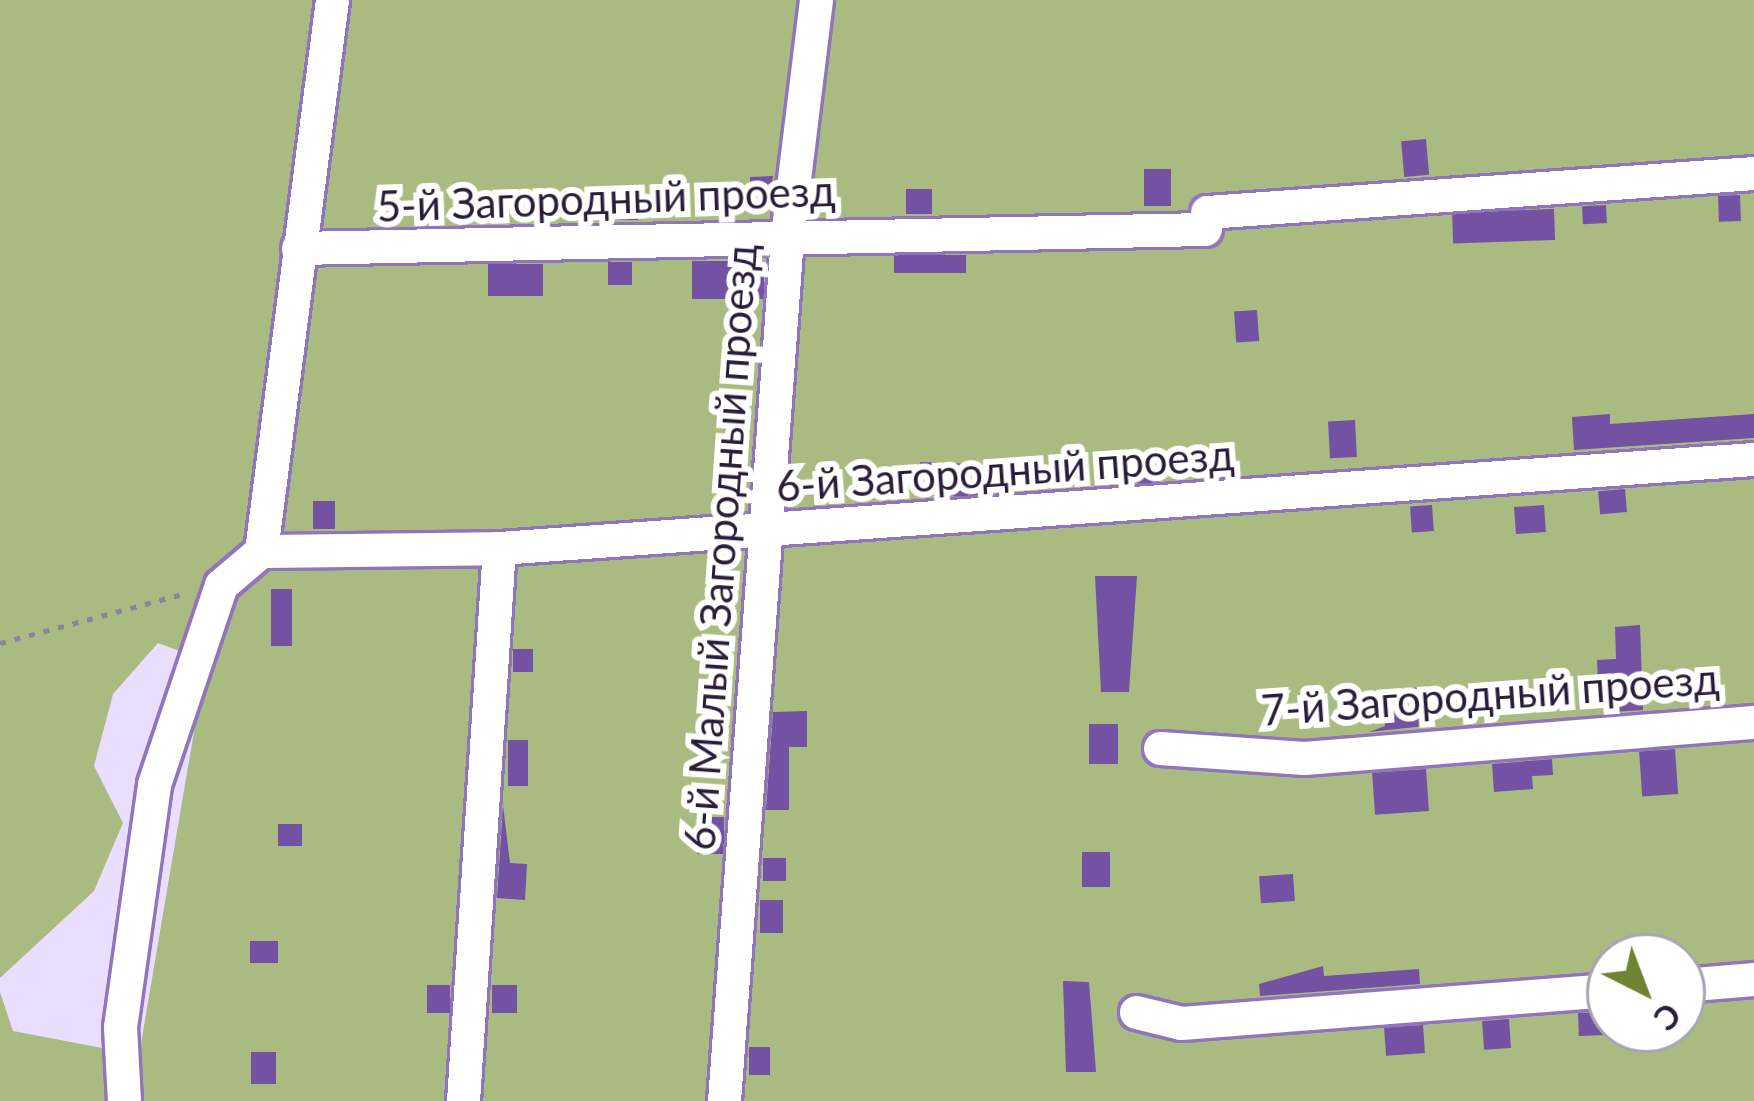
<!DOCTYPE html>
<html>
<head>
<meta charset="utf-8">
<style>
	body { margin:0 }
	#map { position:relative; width:1754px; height:1101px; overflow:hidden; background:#e9defe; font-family:Lato,sans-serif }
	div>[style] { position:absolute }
	.green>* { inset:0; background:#aabb81 }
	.building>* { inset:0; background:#7452a3; transform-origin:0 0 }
	.path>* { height:4.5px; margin-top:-2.25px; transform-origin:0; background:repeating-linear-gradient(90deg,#8e82a1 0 6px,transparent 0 15px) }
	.roads { filter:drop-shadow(3px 0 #9175bc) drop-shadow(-3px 0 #9175bc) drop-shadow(0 3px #9175bc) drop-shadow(0 -3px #9175bc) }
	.minor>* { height:33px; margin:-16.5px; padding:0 16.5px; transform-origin:16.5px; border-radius:16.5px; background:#fff }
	span { translate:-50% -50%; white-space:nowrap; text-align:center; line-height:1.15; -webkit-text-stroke:12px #fff; paint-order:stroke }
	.street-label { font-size:42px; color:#291d3a }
	.north { position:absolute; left:1586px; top:933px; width:120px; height:120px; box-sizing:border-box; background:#fff; border:3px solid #a9a5b0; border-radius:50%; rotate:138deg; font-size:33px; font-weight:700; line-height:48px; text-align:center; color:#291d3a }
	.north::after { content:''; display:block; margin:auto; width:42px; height:54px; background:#6f8333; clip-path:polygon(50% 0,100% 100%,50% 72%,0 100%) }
</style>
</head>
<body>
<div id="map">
	<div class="green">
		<div style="clip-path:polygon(evenodd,0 0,1754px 0,1754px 1101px,0 1101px,0 992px,13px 1031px,139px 1055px,206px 661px,158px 643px,113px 694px,94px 766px,123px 823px,94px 891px,0 978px,0 0,1610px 957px,1682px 957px,1682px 1029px,1610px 1029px,1610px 957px)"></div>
	</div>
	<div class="building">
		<div style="left:1426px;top:139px;width:36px;height:25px;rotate:85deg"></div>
		<div style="left:1171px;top:169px;width:37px;height:27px;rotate:90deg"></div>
		<div style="clip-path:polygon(773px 176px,769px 207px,750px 207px,750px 177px)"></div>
		<div style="left:906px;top:189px;width:26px;height:25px"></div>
		<div style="left:1740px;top:195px;width:26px;height:22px;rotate:88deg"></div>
		<div style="left:638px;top:205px;width:15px;height:33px;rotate:90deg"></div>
		<div style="left:1606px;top:205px;width:18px;height:24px;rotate:87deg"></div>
		<div style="left:1554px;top:209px;width:31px;height:102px;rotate:88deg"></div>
		<div style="left:966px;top:255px;width:18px;height:72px;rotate:90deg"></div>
		<div style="left:692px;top:261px;width:72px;height:38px"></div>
		<div style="left:632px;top:262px;width:23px;height:24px;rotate:90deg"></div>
		<div style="left:543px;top:264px;width:32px;height:55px;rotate:90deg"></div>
		<div style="left:1257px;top:310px;width:31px;height:23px;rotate:86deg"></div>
		<div style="clip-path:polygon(1610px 414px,1610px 424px,1754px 414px,1754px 438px,1574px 450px,1572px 417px)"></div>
		<div style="left:1355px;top:420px;width:37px;height:27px;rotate:87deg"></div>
		<div style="left:1113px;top:455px;width:46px;height:28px"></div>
		<div style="left:920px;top:462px;width:62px;height:33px;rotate:2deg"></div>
		<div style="left:1625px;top:489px;width:23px;height:27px;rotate:85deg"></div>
		<div style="left:313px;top:501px;width:22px;height:28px"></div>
		<div style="left:1432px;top:505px;width:26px;height:22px;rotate:86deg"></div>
		<div style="left:1544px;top:505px;width:27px;height:30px;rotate:86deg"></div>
		<div style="clip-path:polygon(1095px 576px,1137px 576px,1129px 692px,1101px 692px)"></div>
		<div style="left:271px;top:589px;width:21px;height:57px"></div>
		<div style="clip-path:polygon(1640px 625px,1643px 710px,1611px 712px,1599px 705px,1597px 660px,1616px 659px,1615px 627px)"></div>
		<div style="left:513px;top:649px;width:20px;height:23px"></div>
		<div style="clip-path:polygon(1422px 687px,1425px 726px,1369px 732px,1385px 726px,1382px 691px)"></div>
		<div style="clip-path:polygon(807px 711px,807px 747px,789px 747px,789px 810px,766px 810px,773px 712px)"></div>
		<div style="left:1089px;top:724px;width:29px;height:40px"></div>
		<div style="left:508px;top:740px;width:20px;height:46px"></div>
		<div style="left:1675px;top:749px;width:45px;height:36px;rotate:86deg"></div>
		<div style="clip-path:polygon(1552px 759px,1553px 775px,1532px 776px,1533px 789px,1494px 792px,1492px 764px)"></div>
		<div style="left:1426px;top:769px;width:42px;height:54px;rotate:86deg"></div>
		<div style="clip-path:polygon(503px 805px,510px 863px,527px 864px,525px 900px,497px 898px)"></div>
		<div style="left:697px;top:817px;width:27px;height:37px"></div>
		<div style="left:278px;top:824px;width:24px;height:22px"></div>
		<div style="left:1082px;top:852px;width:28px;height:35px"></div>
		<div style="left:763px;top:858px;width:23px;height:23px"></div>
		<div style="left:1293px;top:874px;width:27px;height:34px;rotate:86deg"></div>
		<div style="left:760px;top:900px;width:23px;height:33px"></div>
		<div style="left:250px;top:941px;width:28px;height:22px"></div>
		<div style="clip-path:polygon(1323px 966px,1324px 976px,1419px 969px,1420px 984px,1260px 996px,1259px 984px)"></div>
		<div style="clip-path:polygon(1063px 981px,1089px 982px,1096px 1072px,1066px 1072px)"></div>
		<div style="left:427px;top:985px;width:23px;height:28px"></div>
		<div style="left:492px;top:985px;width:25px;height:28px"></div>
		<div style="left:1605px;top:1012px;width:23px;height:27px;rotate:88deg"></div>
		<div style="left:1509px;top:1019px;width:29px;height:27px;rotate:86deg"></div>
		<div style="left:1423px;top:1025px;width:28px;height:39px;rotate:86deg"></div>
		<div style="left:749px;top:1047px;width:21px;height:28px"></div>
		<div style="left:251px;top:1052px;width:25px;height:32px"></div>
	</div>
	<div class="path">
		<div style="left:0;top:643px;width:193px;rotate:-15deg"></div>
	</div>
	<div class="roads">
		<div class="minor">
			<div style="left:1207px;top:212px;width:548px;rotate:-4.08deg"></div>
			<div style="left:298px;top:248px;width:907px;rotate:-1.2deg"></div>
			<div style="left:261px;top:551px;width:238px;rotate:-0.7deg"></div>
			<div style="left:499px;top:548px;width:1258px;rotate:-4.06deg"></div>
			<div style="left:261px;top:551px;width:556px;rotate:-82.66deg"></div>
			<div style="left:1160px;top:748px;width:144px;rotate:4deg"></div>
			<div style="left:1304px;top:758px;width:451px;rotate:-4.6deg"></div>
			<div style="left:1682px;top:985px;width:72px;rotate:-4.8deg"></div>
			<div style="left:1136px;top:1012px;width:46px;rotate:13.7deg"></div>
			<div style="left:1181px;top:1023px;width:430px;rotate:-4.4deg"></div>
			<div style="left:124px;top:1101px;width:74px;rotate:-93.1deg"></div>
			<div style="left:120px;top:1027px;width:245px;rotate:-82deg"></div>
			<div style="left:154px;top:784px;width:210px;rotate:-71.4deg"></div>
			<div style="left:221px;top:585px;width:52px;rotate:-40.4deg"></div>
			<div style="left:463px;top:1101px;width:554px;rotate:-86.28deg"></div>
			<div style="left:724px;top:1101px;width:867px;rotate:-85.83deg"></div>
			<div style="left:787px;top:236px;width:238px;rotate:-83deg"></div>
		</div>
	</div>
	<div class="street-label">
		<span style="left:606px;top:198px;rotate:-2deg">5-й Загородный проезд</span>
		<span style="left:1005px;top:470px;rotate:-4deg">6-й Загородный проезд</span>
		<span style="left:720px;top:547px;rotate:-86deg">6-й Малый Загородный проезд</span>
		<span style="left:1490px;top:694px;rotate:-4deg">7-й Загородный проезд</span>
	</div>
	<div class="north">С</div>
</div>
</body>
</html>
